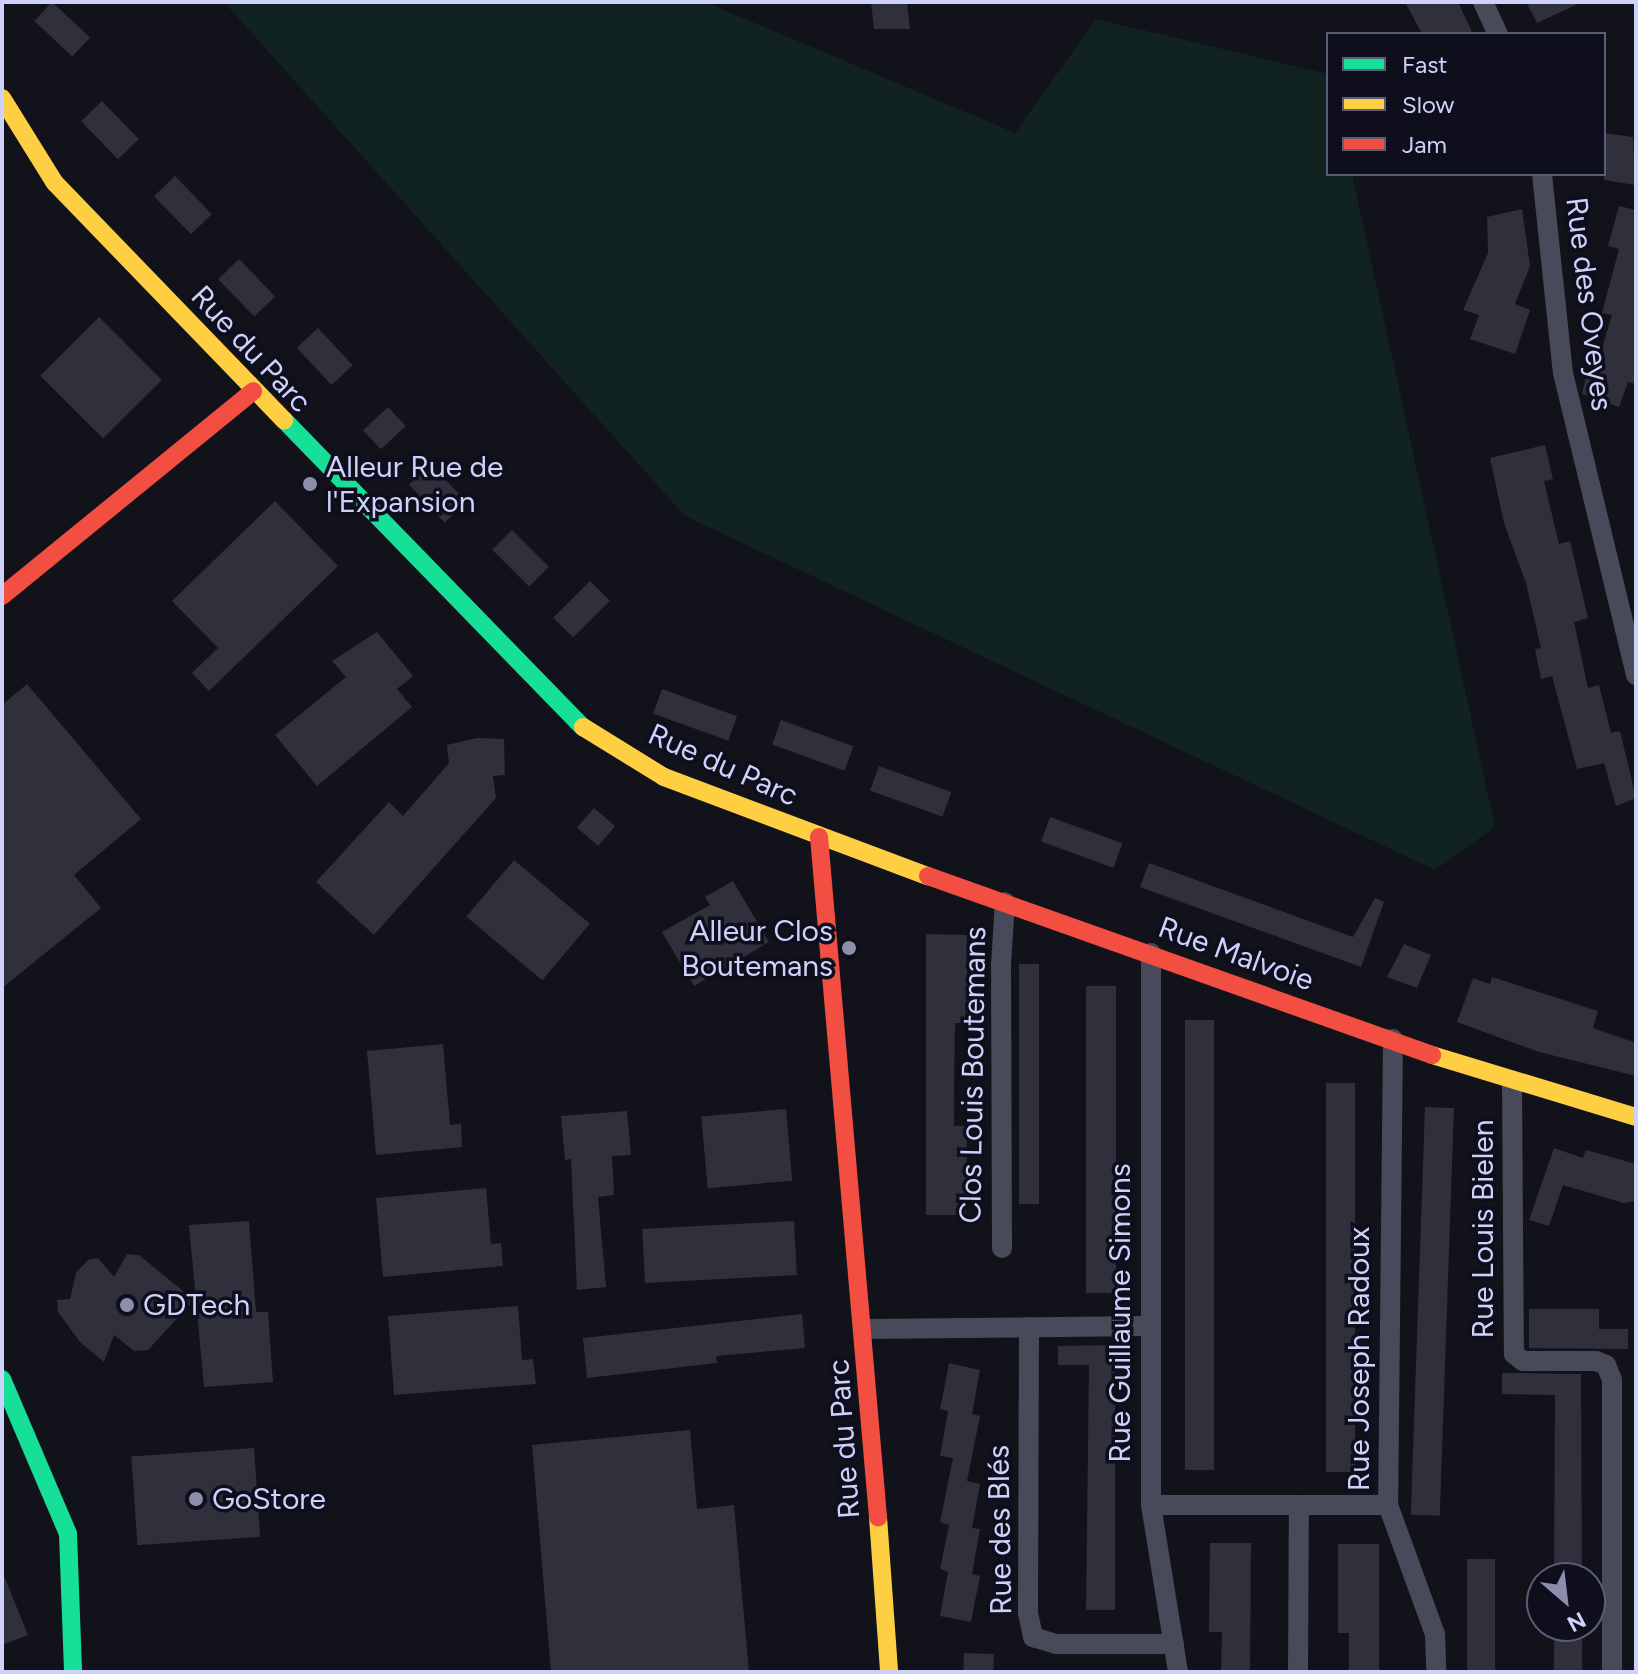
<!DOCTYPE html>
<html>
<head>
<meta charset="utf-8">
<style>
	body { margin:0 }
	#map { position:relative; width:1638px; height:1674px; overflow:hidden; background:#12121a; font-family:Figtree,sans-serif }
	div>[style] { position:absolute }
	.green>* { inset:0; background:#112321 }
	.building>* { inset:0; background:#302f3c; transform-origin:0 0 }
	.street>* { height:20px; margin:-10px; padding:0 10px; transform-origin:10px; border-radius:10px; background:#484959 }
	.fast>* { height:18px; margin:-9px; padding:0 9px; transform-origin:9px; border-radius:9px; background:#16e098 }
	.slow>* { height:18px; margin:-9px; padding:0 9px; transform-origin:9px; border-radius:9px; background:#ffcf43 }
	.jam>* { height:18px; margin:-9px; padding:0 9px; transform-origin:9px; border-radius:9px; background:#f24e42 }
	.dots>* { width:22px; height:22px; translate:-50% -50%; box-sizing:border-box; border:4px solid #0e0e1d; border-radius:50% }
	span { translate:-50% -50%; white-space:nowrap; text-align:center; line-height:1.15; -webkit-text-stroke:7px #0e0e1d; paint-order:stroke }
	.street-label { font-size:30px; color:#ced1fa }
	.poi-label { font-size:30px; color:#ced1fa }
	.left { translate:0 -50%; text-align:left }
	.right { translate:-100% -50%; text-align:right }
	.frame { position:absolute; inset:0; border:4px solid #ced1fa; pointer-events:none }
	.legend { position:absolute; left:1326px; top:32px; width:280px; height:144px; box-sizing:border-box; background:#0e0e1d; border:2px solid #5b5c75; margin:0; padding:10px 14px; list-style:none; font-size:24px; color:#ced1fa }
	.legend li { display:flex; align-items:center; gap:16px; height:40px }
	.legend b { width:40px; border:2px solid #5b5c75 }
	.north { position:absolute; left:1526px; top:1562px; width:80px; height:80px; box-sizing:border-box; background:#0e0e1d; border:2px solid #5b5c75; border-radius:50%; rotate:152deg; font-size:22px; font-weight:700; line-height:32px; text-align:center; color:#ced1fa }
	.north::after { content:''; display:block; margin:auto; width:28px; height:36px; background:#8c8eac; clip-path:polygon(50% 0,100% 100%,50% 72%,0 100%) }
</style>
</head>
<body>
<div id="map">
	<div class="green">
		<div style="clip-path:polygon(224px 2px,705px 2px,1015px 133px,1096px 19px,1328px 74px,1328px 174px,1352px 174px,1495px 827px,1435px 870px,685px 516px)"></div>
	</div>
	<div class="building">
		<div style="left:52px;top:2px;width:52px;height:26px;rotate:43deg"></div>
		<div style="clip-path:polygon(871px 2px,907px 2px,910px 29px,874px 29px)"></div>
		<div style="clip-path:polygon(1405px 2px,1458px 2px,1473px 34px,1422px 34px)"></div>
		<div style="clip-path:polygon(1526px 2px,1582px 2px,1537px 23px)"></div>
		<div style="left:102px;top:101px;width:53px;height:29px;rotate:46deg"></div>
		<div style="clip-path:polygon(1604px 133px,1633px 137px,1635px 185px,1604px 180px)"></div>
		<div style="left:175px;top:176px;width:53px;height:29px;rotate:46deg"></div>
		<div style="clip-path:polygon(1619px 206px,1636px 210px,1636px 384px,1628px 382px,1619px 407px,1582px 394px,1590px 360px,1598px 362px,1612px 315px,1602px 313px,1619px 249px,1608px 246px)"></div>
		<div style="clip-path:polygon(1522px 209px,1530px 266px,1515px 304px,1530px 310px,1515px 354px,1470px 339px,1479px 315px,1463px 310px,1488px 253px,1487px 217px)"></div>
		<div style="left:239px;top:259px;width:52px;height:29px;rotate:46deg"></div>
		<div style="left:99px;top:317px;width:89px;height:83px;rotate:45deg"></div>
		<div style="left:318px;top:328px;width:51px;height:29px;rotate:47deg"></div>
		<div style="left:388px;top:407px;width:26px;height:34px;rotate:47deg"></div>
		<div style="clip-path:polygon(1545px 445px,1553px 479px,1544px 481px,1559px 544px,1570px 541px,1588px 618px,1574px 622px,1588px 688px,1599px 685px,1611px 733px,1620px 731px,1636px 798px,1616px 806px,1604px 763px,1577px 769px,1552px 676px,1541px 679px,1535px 649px,1541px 648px,1526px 583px,1504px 523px,1490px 458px)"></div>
		<div style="left:431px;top:464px;width:52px;height:30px;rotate:47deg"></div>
		<div style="clip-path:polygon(275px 501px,338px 566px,209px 691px,192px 673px,218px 648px,172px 601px)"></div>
		<div style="left:512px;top:530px;width:52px;height:28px;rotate:45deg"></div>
		<div style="left:590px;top:581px;width:28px;height:52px;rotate:45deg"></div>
		<div style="clip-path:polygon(377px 632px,413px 676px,397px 689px,412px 707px,317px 786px,275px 735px,346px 677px,332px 661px)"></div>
		<div style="clip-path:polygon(27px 684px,141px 819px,74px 875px,101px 908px,2px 988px,2px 705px)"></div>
		<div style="left:662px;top:689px;width:80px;height:26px;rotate:20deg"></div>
		<div style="left:781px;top:720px;width:77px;height:26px;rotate:20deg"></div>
		<div style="clip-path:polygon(477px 738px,504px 739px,505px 775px,493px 776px,496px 798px,374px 935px,316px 882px,389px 802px,403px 816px,449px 763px,447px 745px)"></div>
		<div style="left:879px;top:766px;width:77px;height:26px;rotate:20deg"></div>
		<div style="left:594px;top:808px;width:28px;height:26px;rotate:41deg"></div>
		<div style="left:1050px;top:817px;width:77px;height:26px;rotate:20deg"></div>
		<div style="left:514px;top:860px;width:99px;height:74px;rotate:40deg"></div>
		<div style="clip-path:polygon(1149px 863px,1353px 937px,1375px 898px,1384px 902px,1361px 967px,1140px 887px)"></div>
		<div style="clip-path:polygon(733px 881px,769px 942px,694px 986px,662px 932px,710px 905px,705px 897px)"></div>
		<div style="clip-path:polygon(926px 934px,967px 935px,967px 1023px,955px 1023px,954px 1084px,954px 1126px,967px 1126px,966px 1215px,926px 1215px)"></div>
		<div style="clip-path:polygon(1404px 944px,1431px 955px,1417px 988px,1387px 977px)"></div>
		<div style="left:1019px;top:964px;width:20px;height:240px"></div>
		<div style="clip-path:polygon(1492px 977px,1598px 1011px,1593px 1028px,1636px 1043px,1636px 1076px,1539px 1052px,1457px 1022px,1473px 978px,1490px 984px)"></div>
		<div style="left:1116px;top:986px;width:307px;height:30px;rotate:90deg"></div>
		<div style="left:1214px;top:1020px;width:450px;height:29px;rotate:90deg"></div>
		<div style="clip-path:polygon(443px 1044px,450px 1125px,461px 1124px,462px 1147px,376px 1155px,367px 1051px)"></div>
		<div style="left:1326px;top:1083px;width:29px;height:389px"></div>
		<div style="left:1425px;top:1107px;width:29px;height:408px;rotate:2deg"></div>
		<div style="left:786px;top:1109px;width:72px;height:85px;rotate:85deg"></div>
		<div style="clip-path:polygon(627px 1111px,631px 1155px,612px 1156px,614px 1195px,598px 1197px,606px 1287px,577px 1290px,571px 1159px,565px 1160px,561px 1116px)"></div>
		<div style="clip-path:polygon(1554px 1148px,1583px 1158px,1586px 1150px,1636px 1164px,1636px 1201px,1624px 1203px,1563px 1185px,1549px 1226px,1529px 1220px)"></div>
		<div style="clip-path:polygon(486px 1188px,491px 1244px,501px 1243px,503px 1266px,383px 1277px,376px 1198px)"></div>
		<div style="clip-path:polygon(249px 1221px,256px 1312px,268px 1312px,273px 1382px,204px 1387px,189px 1225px)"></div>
		<div style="left:794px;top:1221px;width:54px;height:152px;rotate:87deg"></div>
		<div style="clip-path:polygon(127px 1254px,139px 1255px,194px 1300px,148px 1350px,134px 1351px,114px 1335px,104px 1362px,80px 1342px,58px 1312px,57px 1300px,70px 1299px,76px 1273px,88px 1260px,98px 1258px,114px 1277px)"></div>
		<div style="clip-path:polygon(518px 1306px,522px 1360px,533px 1359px,536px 1384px,394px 1395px,388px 1316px)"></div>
		<div style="clip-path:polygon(1529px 1309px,1599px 1309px,1599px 1329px,1628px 1329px,1628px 1349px,1529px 1348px)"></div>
		<div style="clip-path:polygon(802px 1314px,805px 1348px,716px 1356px,717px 1363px,587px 1378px,583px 1338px)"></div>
		<div style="clip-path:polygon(1115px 1345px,1115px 1610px,1086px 1610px,1089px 1365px,1058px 1365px,1058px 1346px)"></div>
		<div style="clip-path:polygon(949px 1363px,980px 1370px,972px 1414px,980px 1416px,967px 1481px,980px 1484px,972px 1528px,980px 1529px,972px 1574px,980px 1576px,971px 1622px,940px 1616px,948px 1572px,940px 1569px,949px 1525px,940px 1522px,953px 1458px,940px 1456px,948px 1411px,940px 1409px)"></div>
		<div style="clip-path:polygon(1502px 1373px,1581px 1374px,1582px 1578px,1554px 1578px,1555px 1395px,1502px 1394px)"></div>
		<div style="clip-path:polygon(690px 1430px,697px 1509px,734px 1505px,749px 1672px,551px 1672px,532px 1445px)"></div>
		<div style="left:254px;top:1448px;width:89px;height:123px;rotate:86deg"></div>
		<div style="clip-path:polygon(1210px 1543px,1251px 1543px,1250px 1672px,1221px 1672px,1222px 1632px,1209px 1632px)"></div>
		<div style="clip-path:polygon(1338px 1544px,1379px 1544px,1379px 1672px,1349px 1672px,1349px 1633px,1338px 1633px)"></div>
		<div style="left:1467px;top:1559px;width:28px;height:113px"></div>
		<div style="clip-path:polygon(2px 1571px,28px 1635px,2px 1645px)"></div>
		<div style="left:1554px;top:1637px;width:28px;height:35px"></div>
		<div style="left:964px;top:1653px;width:30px;height:19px;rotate:2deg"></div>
	</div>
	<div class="street">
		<div style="left:1483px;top:2px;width:35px;rotate:65deg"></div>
		<div style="left:1542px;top:174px;width:200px;rotate:84deg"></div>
		<div style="left:1563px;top:373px;width:311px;rotate:76.4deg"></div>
		<div style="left:1151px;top:953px;width:552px;rotate:90deg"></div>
		<div style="left:1151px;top:1505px;width:169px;rotate:80.8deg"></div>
		<div style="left:1393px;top:1039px;width:466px;rotate:90.6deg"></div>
		<div style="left:1388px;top:1505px;width:137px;rotate:70deg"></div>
		<div style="left:1435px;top:1634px;width:38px;rotate:88deg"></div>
		<div style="left:1512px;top:1083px;width:271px;rotate:89.6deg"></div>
		<div style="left:1514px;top:1354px;width:11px;rotate:38deg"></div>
		<div style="left:1523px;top:1361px;width:73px"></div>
		<div style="left:1596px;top:1361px;width:11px;rotate:22deg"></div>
		<div style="left:1606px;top:1365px;width:16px;rotate:68deg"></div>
		<div style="left:1612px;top:1380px;width:292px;rotate:90deg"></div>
		<div style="left:1002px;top:1248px;width:283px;rotate:-90.2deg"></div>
		<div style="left:1001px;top:965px;width:63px;rotate:-86.4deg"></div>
		<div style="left:1029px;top:1327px;width:286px;rotate:90.2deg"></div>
		<div style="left:1028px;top:1613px;width:25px;rotate:78deg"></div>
		<div style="left:1033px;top:1637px;width:24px;rotate:17deg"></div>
		<div style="left:1056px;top:1644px;width:118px"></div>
		<div style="left:864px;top:1329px;width:286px;rotate:-0.6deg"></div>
		<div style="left:1151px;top:1505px;width:237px"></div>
		<div style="left:1298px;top:1672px;width:167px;rotate:-89.7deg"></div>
	</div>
	<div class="fast">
		<div style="left:284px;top:420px;width:429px;rotate:45.8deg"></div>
		<div style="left:2px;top:1379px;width:168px;rotate:66.9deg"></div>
		<div style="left:68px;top:1534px;width:138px;rotate:87.9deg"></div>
	</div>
	<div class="slow">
		<div style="left:2px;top:98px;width:100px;rotate:58.1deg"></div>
		<div style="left:55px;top:183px;width:330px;rotate:46deg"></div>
		<div style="left:583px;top:727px;width:95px;rotate:31.7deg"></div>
		<div style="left:664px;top:777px;width:282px;rotate:20.6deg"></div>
		<div style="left:1432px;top:1055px;width:213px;rotate:16.9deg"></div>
		<div style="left:878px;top:1517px;width:155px;rotate:85.9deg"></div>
	</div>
	<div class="jam">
		<div style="left:2px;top:596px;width:324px;rotate:-39.2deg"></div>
		<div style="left:819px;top:837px;width:683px;rotate:85.04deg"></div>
		<div style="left:928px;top:876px;width:535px;rotate:19.55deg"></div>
	</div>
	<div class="dots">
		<div style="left:310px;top:484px;background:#8c8eac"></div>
		<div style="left:849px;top:948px;background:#8c8eac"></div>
		<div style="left:127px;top:1305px;background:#8c8eac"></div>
		<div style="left:196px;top:1499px;background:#8c8eac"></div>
	</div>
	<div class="street-label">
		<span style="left:1589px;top:304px;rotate:83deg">Rue des Oveyes</span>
		<span style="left:251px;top:349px;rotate:47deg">Rue du Parc</span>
		<span style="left:723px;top:765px;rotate:24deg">Rue du Parc</span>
		<span style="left:1236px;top:954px;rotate:20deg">Rue Malvoie</span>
		<span style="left:973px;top:1075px;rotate:-89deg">Clos Louis Boutemans</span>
		<span style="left:1483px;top:1229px;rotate:-90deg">Rue Louis Bielen</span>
		<span style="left:1120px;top:1313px;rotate:-90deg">Rue Guillaume Simons</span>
		<span style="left:1359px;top:1359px;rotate:-90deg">Rue Joseph Radoux</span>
		<span style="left:844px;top:1439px;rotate:-94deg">Rue du Parc</span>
		<span style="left:1000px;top:1530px;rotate:-91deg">Rue des Blés</span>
	</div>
	<div class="poi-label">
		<span class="left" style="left:326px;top:484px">Alleur Rue de<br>l'Expansion</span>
		<span class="right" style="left:833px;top:948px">Alleur Clos<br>Boutemans</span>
		<span class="left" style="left:143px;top:1305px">GDTech</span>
		<span class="left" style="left:212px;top:1499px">GoStore</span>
	</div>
	<div class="frame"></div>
	<ul class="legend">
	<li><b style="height:10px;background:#16e098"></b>Fast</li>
	<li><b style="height:10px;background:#ffcf43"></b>Slow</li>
	<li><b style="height:10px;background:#f24e42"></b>Jam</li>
	</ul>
	<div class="north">N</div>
</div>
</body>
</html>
